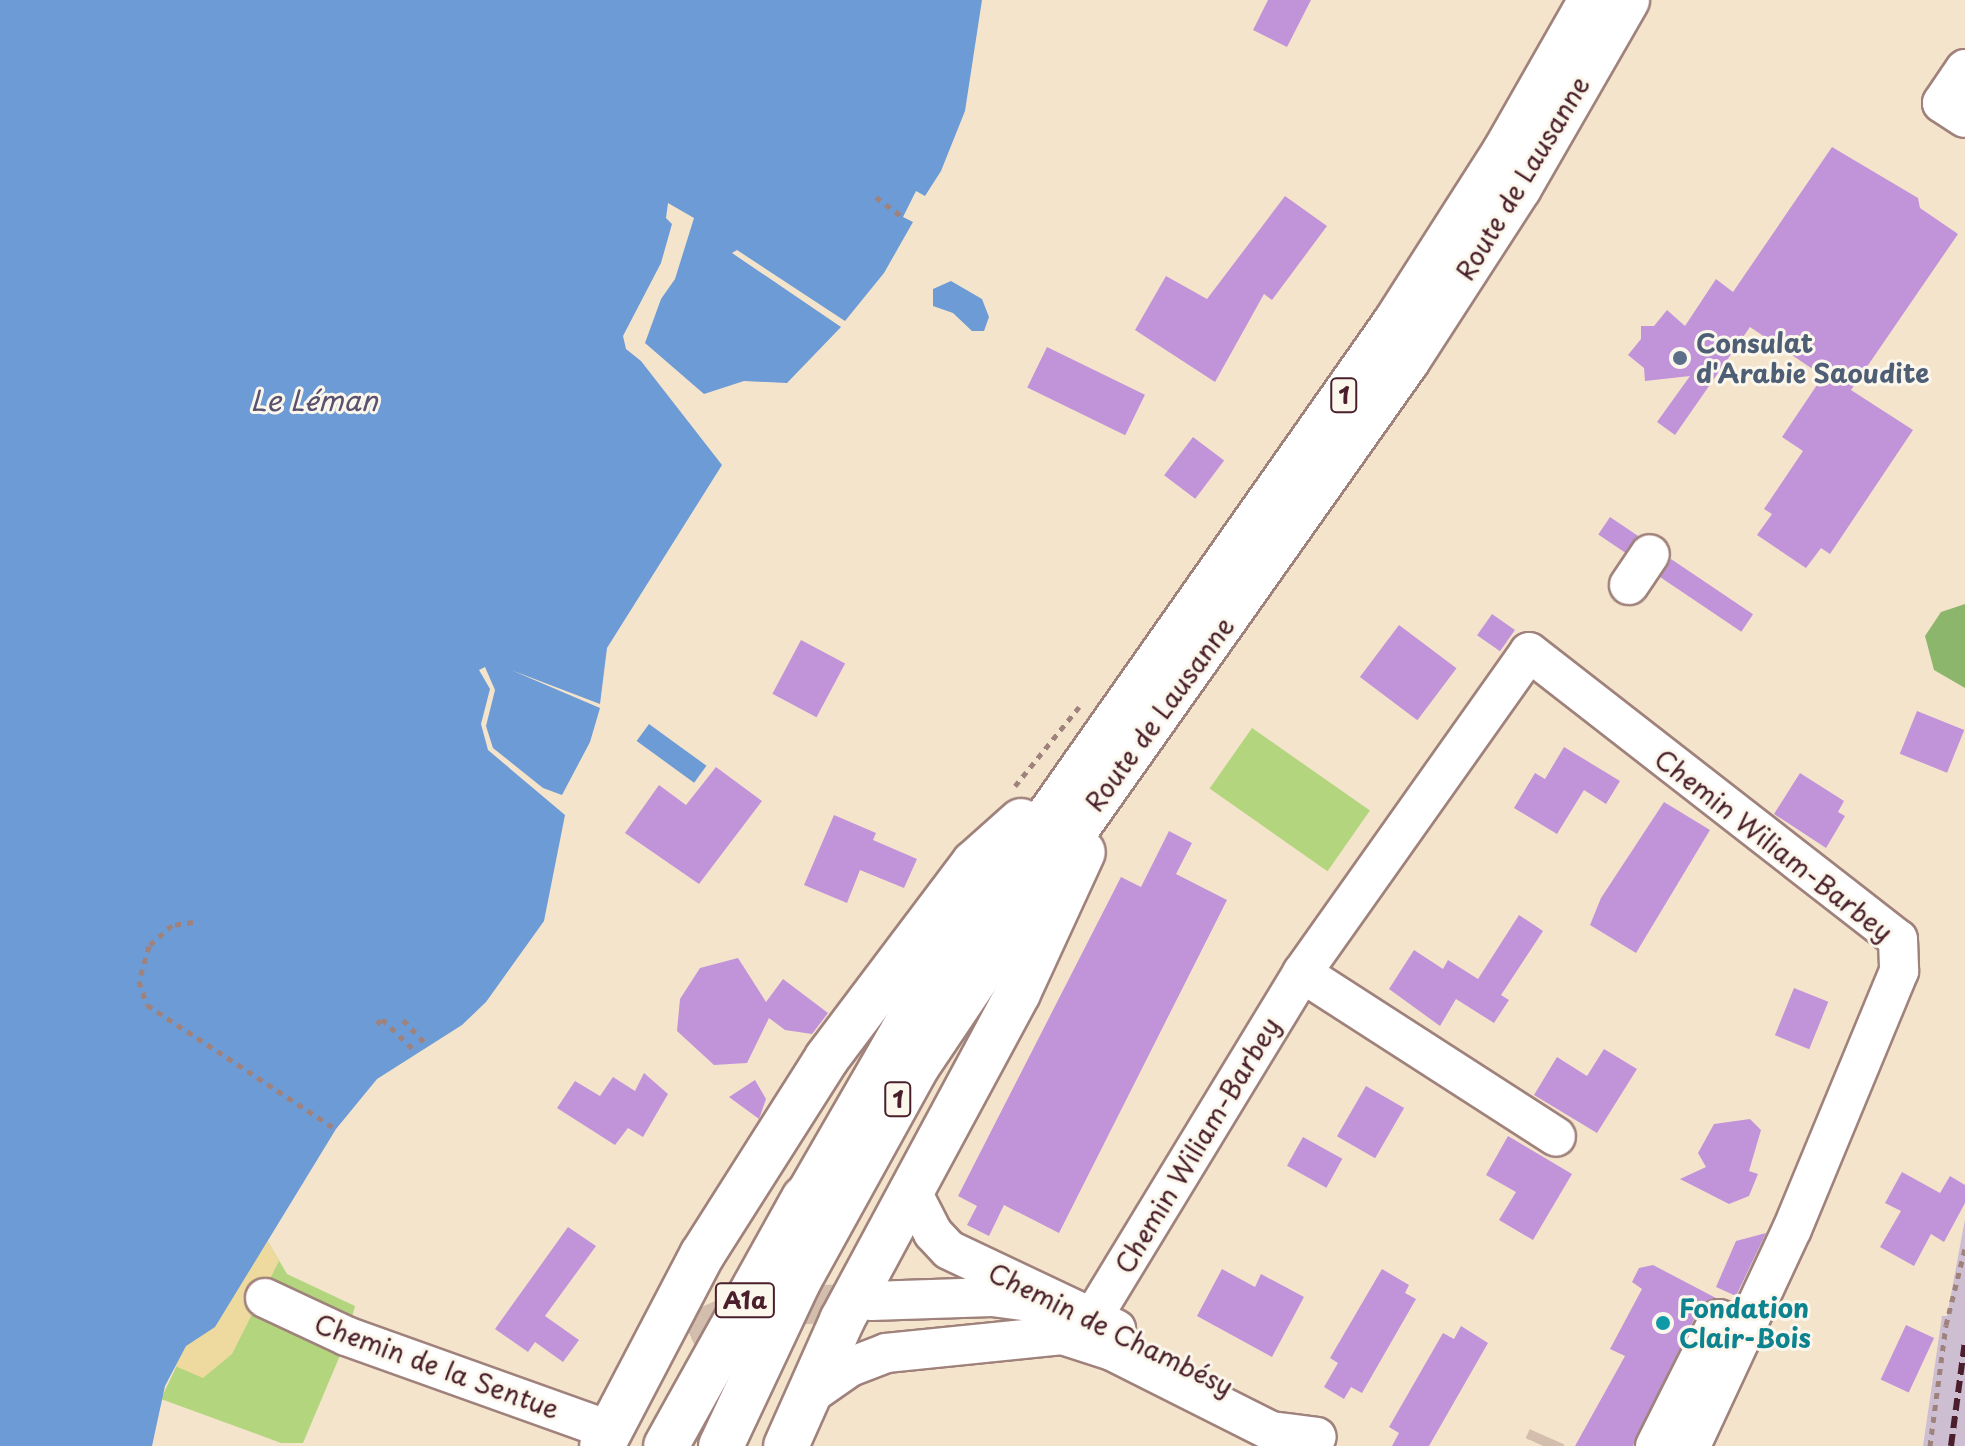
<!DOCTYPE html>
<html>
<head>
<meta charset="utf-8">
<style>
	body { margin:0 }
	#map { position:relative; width:1965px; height:1446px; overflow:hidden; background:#f5e4cc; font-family:"Playpen Sans",sans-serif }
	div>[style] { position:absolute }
	.industrial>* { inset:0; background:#cebed2 }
	.green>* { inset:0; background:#b2d57e; transform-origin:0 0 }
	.forest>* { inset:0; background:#8db66d }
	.sand>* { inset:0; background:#eeda9e }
	.water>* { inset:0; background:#6c9bd5; transform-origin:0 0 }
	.building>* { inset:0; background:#c194d9; transform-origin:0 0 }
	.minor-tunnel>* { height:38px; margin-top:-19px; transform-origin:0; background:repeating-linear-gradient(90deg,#d3bdac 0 38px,transparent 0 57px) }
	.path>* { height:5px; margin-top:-2.5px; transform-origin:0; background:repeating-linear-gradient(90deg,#a0827c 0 6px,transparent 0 12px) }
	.roads { filter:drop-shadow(2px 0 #a0827c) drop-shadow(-2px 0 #a0827c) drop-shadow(0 2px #a0827c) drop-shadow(0 -2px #a0827c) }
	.minor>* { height:38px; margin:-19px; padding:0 19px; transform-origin:19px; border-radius:19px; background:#fff }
	.major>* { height:44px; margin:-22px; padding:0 22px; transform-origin:22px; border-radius:22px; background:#fff }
	.highway>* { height:44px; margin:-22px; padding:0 22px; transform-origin:22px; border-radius:22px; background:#fff }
	.rail>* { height:6px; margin-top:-3px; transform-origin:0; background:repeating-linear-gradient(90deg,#4a1f2b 0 12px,transparent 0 18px) }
	.dots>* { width:22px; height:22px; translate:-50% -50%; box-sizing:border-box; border:4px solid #fbf7ec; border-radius:50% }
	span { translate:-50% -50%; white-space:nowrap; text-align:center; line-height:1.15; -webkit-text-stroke:6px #fbf7ec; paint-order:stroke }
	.shield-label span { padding:2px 6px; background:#fbf7ec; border:2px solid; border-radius:6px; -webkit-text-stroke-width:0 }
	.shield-label { font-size:24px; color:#4a1f2b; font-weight:700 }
	.street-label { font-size:26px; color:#4a1f2b }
	.service-label { font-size:26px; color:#4e5e75; font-weight:700 }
	.left { translate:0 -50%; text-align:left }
	.culture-label { font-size:26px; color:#0d838f; font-weight:700 }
	.water-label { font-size:28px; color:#58516f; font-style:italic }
</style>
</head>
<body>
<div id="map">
	<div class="industrial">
		<div style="clip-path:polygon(1965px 1219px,1965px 1446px,1923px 1446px,1942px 1316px,1947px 1316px)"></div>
	</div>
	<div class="green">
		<div style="left:1252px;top:728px;width:144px;height:74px;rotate:35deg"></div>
		<div style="clip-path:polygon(267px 1240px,287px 1274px,355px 1306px,344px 1346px,303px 1443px,281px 1443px,161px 1399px,186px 1346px,215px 1327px)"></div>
	</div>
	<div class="forest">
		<div style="clip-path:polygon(1965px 604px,1965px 688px,1934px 670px,1925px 636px,1941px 612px)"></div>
	</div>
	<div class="sand">
		<div style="clip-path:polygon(267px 1240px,279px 1261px,232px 1354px,203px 1378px,175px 1366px,186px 1346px,215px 1327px)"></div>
	</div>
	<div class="water">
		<div style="clip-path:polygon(0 0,982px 0,965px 111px,941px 171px,925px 196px,916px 191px,903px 217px,913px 222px,884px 273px,845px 321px,737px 250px,732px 253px,841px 327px,787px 383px,744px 381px,704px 394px,645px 343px,661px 299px,675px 279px,694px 218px,668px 203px,666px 218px,672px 224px,661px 263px,623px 336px,626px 349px,641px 361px,722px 465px,607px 648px,600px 704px,511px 670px,600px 708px,590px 742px,562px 795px,543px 788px,493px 748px,486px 726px,495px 690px,485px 667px,479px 670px,490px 689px,481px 724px,488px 750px,565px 815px,544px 921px,486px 1002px,462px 1025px,377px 1079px,336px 1129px,215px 1327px,186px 1346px,165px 1386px,152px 1446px,0 1446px)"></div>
		<div style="clip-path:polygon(951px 281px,982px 299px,989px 317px,984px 331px,972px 331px,953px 313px,933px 306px,933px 289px)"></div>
		<div style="left:649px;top:724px;width:71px;height:21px;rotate:36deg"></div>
	</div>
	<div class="building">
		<div style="clip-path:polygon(1268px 0,1311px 0,1287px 47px,1253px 30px)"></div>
		<div style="clip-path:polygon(1832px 147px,1918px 198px,1920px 208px,1958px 234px,1851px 390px,1913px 430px,1830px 554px,1821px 548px,1806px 568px,1757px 535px,1772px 514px,1764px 509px,1803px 451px,1782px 437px,1823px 376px,1750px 327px,1675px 435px,1657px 422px,1690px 376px,1645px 381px,1644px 368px,1628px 355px,1641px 339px,1641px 326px,1654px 326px,1667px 310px,1685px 326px,1716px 279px,1733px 292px)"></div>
		<div style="clip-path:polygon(1285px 196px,1327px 226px,1272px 300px,1264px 294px,1215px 382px,1135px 330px,1166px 276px,1207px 299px)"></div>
		<div style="left:1047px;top:347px;width:109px;height:45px;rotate:26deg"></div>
		<div style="left:1193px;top:437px;width:39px;height:48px;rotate:37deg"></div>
		<div style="left:1610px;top:517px;width:34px;height:21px;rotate:34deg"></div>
		<div style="left:1671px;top:559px;width:99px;height:21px;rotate:34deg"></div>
		<div style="left:1492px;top:614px;width:28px;height:26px;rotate:35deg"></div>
		<div style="left:1399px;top:625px;width:72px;height:65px;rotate:37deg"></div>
		<div style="left:801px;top:640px;width:50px;height:61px;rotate:28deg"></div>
		<div style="left:1917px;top:711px;width:51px;height:46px;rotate:22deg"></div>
		<div style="clip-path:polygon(1564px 747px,1620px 781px,1606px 804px,1584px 790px,1557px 834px,1514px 808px,1535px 773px,1545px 779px)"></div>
		<div style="clip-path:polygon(716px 767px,762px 801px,699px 884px,625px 833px,659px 785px,686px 805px)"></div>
		<div style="clip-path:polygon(1800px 773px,1844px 801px,1838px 812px,1845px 816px,1826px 848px,1774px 814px)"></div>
		<div style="clip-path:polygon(1664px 802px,1710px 830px,1636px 953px,1590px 925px,1601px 898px)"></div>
		<div style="clip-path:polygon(834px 815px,876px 833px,873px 840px,917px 859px,904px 888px,860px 870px,847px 903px,804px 885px)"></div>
		<div style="clip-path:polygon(1169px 831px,1192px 843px,1176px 874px,1227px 900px,1059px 1233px,1004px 1205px,989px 1236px,967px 1225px,977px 1206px,958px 1196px,1121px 877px,1141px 887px)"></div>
		<div style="clip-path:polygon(1519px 915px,1543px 931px,1501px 995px,1509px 1000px,1494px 1023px,1456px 999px,1440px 1026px,1389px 989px,1414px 950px,1443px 969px,1448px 960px,1478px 979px)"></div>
		<div style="clip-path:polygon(738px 958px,766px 1002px,783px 979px,828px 1013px,812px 1034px,785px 1030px,769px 1018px,747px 1063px,714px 1065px,677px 1031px,680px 999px,700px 968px)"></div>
		<div style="left:1794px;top:988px;width:37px;height:51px;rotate:22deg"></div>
		<div style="clip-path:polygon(1604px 1049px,1637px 1069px,1597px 1133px,1534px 1095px,1557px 1057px,1587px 1076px)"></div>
		<div style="clip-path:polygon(644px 1073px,668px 1094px,643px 1137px,628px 1128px,615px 1145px,557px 1108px,575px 1081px,600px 1096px,613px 1077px,635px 1091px)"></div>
		<div style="clip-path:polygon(755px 1080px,766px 1099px,759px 1119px,729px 1097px)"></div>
		<div style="left:1366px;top:1086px;width:44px;height:58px;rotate:30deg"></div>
		<div style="clip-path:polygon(1750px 1119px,1761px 1130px,1749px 1171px,1758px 1174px,1749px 1196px,1729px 1204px,1680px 1179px,1706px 1167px,1698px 1153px,1714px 1124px)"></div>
		<div style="clip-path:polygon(1508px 1136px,1572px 1174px,1533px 1240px,1499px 1220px,1516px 1192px,1486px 1175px)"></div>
		<div style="left:1303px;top:1137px;width:45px;height:33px;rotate:29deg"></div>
		<div style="clip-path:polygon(1902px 1172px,1940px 1193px,1950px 1176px,1965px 1185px,1965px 1203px,1944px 1242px,1931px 1234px,1914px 1266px,1880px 1247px,1901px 1211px,1885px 1203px)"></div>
		<div style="clip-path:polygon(568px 1227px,596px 1246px,545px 1316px,579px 1340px,563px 1362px,535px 1342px,528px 1352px,495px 1329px)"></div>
		<div style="clip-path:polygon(1766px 1233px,1736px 1296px,1716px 1287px,1736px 1241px)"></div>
		<div style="clip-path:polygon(1653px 1265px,1716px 1298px,1699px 1309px,1633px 1446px,1575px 1446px,1625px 1356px,1610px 1349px,1642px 1289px,1632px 1282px,1639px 1268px)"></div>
		<div style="clip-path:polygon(1222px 1269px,1255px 1287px,1261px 1274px,1304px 1297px,1272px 1357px,1197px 1316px)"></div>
		<div style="clip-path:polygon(1382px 1269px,1409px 1285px,1405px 1293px,1416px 1299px,1362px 1393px,1351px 1387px,1344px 1399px,1324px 1387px,1338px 1363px,1330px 1358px)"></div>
		<div style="left:1906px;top:1325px;width:31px;height:60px;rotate:25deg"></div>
		<div style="clip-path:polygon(1461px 1326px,1488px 1343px,1429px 1446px,1392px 1446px,1399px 1433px,1389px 1427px,1443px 1333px,1454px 1339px)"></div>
	</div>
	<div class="minor-tunnel">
		<div style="left:689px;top:1333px;width:61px;rotate:-23.2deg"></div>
		<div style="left:745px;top:1309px;width:126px;rotate:-3.6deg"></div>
		<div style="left:1543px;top:1446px;width:10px;rotate:-66deg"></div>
	</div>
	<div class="path">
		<div style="left:876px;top:197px;width:34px;rotate:37deg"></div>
		<div style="left:1015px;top:786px;width:102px;rotate:-51deg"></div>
		<div style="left:193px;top:922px;width:21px;rotate:172deg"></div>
		<div style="left:172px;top:925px;width:31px;rotate:138deg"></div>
		<div style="left:149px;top:946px;width:36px;rotate:106deg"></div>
		<div style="left:139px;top:981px;width:25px;rotate:72deg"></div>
		<div style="left:147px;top:1005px;width:226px;rotate:33.3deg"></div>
		<div style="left:403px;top:1020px;width:35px;rotate:46deg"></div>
		<div style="left:377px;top:1024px;width:7px;rotate:-45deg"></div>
		<div style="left:382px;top:1019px;width:46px;rotate:44.1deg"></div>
		<div style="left:1930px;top:1446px;width:122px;rotate:-82.5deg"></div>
		<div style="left:1946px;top:1325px;width:79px;rotate:-76.1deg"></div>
	</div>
	<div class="roads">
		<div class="minor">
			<div style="left:1965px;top:69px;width:41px;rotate:124.1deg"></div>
			<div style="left:1942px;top:103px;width:27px;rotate:33deg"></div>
			<div style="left:1629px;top:585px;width:37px;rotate:-56deg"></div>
			<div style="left:1302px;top:973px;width:302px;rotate:32.8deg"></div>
			<div style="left:911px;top:1190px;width:48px;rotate:62.9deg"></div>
			<div style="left:933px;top:1233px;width:23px;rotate:47deg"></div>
			<div style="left:949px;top:1250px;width:185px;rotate:25.3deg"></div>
			<div style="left:265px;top:1298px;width:89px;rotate:25.1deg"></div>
			<div style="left:346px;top:1336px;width:279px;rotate:19.7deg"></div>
			<div style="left:871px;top:1301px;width:121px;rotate:-1.9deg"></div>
			<div style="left:992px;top:1297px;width:53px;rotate:7.5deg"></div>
			<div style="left:1093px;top:1317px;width:403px;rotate:-58.7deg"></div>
			<div style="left:1302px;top:973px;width:393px;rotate:-54.7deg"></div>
			<div style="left:1529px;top:652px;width:467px;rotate:37.9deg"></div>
			<div style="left:1898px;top:939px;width:32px;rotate:88deg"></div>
			<div style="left:1899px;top:971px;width:279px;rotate:112.5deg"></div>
			<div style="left:1792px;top:1229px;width:239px;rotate:115deg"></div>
			<div style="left:807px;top:1397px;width:52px;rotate:-34.9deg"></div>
			<div style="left:850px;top:1367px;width:39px;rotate:-21deg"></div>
			<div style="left:886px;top:1353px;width:177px;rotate:-5.8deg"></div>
			<div style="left:1062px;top:1335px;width:52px;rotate:17.7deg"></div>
			<div style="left:1112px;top:1351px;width:178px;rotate:26.7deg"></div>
			<div style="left:1271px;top:1431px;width:46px;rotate:7.4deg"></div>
			<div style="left:1655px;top:1446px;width:142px;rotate:-63.3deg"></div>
			<div style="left:1719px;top:1319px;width:29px;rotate:25deg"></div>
		</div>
		<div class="major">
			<div style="left:788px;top:1230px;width:280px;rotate:-60deg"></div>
			<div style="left:928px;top:988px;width:813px;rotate:-54.92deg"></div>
			<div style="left:1395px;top:323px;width:204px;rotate:-57.4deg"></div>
			<div style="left:1505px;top:151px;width:174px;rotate:-60.3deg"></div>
			<div style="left:602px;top:1446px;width:216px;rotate:-62.4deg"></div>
			<div style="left:702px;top:1255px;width:233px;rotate:-57.6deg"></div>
			<div style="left:827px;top:1058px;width:244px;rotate:-53deg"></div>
			<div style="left:974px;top:863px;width:63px;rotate:-41.8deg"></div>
			<div style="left:721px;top:1446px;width:181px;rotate:-64.8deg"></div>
			<div style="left:798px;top:1282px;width:244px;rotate:-61.1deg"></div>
			<div style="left:916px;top:1068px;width:289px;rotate:-56.1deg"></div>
			<div style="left:1077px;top:828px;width:572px;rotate:-54.75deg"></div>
			<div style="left:1407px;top:361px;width:206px;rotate:-57.1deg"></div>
			<div style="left:1519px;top:188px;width:217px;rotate:-60.1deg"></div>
			<div style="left:786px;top:1446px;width:138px;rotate:-66deg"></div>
			<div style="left:842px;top:1320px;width:371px;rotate:-61.7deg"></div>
			<div style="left:1018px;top:993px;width:155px;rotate:-65.3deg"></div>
		</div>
		<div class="highway">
			<div style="left:666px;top:1446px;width:284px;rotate:-60.9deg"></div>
		</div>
	</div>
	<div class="rail">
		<div style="left:1951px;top:1446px;width:106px;rotate:-82.4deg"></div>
	</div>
	<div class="dots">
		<div style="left:1680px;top:358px;background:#5c6f8a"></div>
		<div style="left:1663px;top:1323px;background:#0f9aa8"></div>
	</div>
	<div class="shield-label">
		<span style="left:1344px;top:395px">1</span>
		<span style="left:898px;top:1099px">1</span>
		<span style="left:745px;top:1300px">A1a</span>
	</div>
	<div class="street-label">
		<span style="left:1522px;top:178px;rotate:-59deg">Route de Lausanne</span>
		<span style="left:1159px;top:714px;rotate:-54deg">Route de Lausanne</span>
		<span style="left:1774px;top:845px;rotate:38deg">Chemin Wiliam-Barbey</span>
		<span style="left:1197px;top:1145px;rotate:-59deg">Chemin Wiliam-Barbey</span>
		<span style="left:1111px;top:1329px;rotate:26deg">Chemin de Chambésy</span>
		<span style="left:437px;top:1366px;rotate:20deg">Chemin de la Sentue</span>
	</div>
	<div class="service-label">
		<span class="left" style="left:1696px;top:358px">Consulat<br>d'Arabie Saoudite</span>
	</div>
	<div class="culture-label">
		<span class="left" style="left:1679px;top:1323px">Fondation<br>Clair-Bois</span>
	</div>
	<div class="water-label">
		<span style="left:314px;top:400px">Le Léman</span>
	</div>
</div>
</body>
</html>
